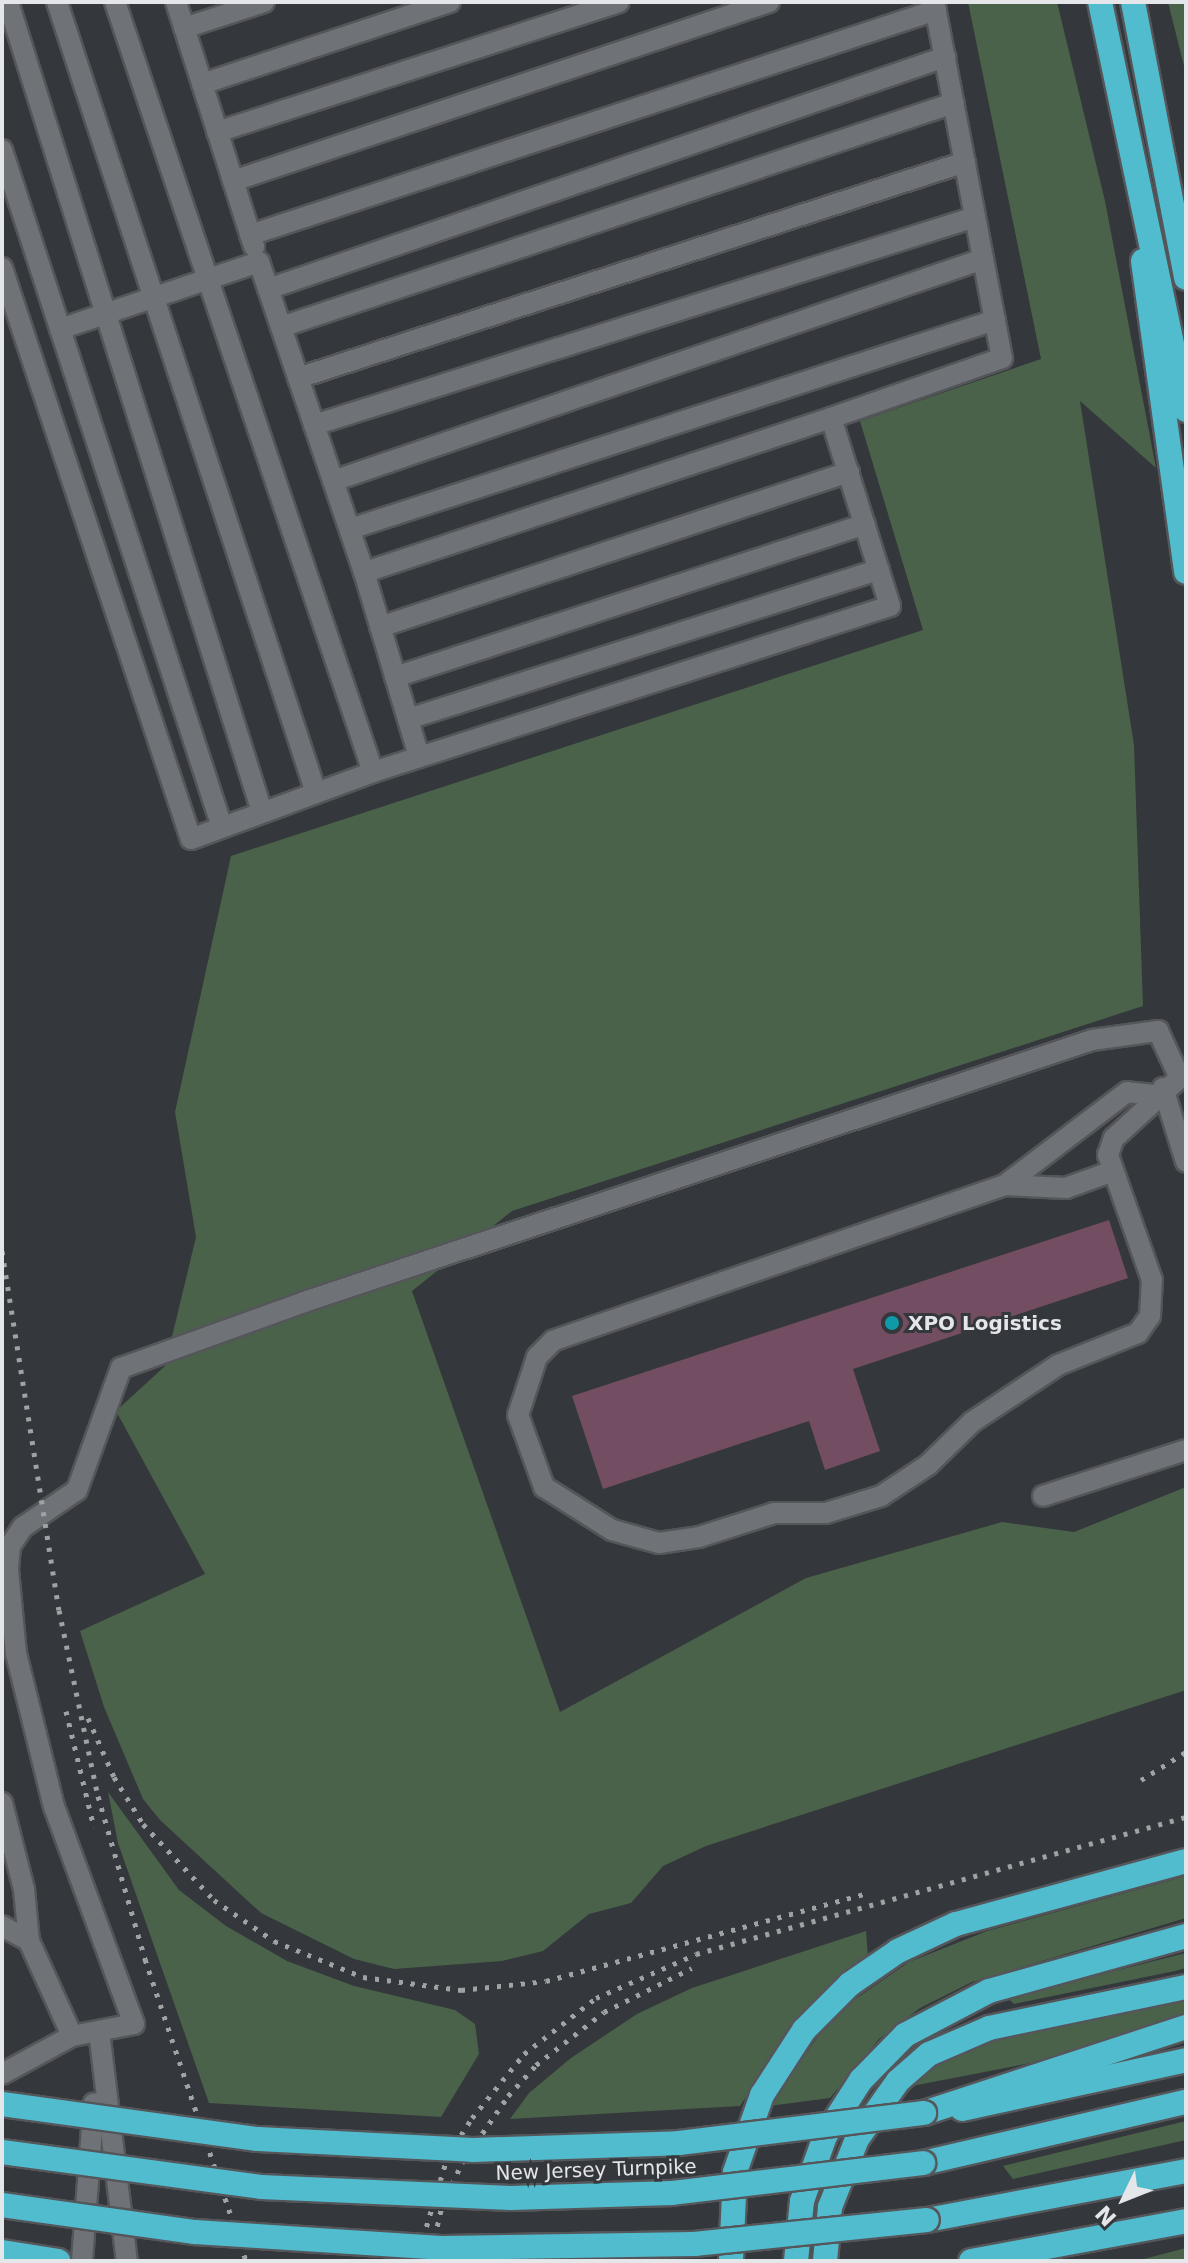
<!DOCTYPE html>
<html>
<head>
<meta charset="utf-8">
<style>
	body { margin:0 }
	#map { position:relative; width:1188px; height:2263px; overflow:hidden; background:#34373b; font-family:"DejaVu Sans",sans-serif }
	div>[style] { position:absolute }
	.green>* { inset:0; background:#496249 }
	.building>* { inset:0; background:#734d61 }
	.roads { filter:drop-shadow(2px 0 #54565a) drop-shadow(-2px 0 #54565a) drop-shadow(0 2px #54565a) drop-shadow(0 -2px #54565a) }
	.minor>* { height:20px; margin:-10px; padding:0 10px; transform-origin:10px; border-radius:10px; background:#6f7276 }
	.highway>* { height:24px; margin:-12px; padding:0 12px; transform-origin:12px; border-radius:12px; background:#52bccf }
	.rail>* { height:5px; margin-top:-2.5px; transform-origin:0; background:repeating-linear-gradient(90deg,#a0a3a6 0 4px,transparent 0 12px) }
	.bridges { filter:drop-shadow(2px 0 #54565a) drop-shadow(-2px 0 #54565a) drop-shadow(0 2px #54565a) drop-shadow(0 -2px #54565a) }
	.highway-bridge>* { height:24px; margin:-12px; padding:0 12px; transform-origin:12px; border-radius:12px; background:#52bccf }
	.dots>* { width:22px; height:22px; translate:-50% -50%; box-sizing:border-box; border:4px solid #34373b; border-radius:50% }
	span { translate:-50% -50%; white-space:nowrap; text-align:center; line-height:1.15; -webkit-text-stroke:6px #34373b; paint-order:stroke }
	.poi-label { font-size:20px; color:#e4e6e9; font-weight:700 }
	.left { translate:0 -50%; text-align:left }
	.street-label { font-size:20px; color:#e4e6e9 }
	.frame { position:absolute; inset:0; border:4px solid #e4e6e9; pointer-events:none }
	.north { position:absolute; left:1084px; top:2159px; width:80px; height:80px; -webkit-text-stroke:6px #34373b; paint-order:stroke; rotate:227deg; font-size:22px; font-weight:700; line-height:32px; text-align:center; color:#e4e6e9 }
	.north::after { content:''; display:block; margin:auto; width:28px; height:36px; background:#e4e6e9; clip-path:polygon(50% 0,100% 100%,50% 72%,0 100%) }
</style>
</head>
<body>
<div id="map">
	<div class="green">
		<div style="clip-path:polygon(968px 2px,1057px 2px,1105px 201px,1156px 468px,1080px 401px,1134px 745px,1143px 1006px,512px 1211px,412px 1291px,560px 1712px,806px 1578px,1002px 1522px,1074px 1532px,1186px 1487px,1186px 1690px,706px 1846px,663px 1866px,631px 1903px,589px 1914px,543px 1951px,502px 1961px,394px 1969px,354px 1959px,261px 1913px,160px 1820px,143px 1799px,104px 1707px,80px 1631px,205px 1574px,116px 1411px,165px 1366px,196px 1237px,175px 1112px,231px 856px,923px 630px,860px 421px,1041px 359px)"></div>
		<div style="clip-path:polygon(1168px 2px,1186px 2px,1186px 74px)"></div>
		<div style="clip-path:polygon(108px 1792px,179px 1890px,226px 1926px,287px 1961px,354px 1986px,455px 2010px,475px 2024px,479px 2054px,441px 2117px,209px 2103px,118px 1843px)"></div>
		<div style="clip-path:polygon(1186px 1876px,1186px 1918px,972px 1982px,920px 2008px,879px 2039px,830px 2098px,769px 2106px,822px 2031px,851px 2002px,909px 1962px,987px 1931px)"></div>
		<div style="clip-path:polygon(866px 1931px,868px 1956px,800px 2015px,740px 2106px,510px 2119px,529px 2093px,571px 2058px,637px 2014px,692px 1988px)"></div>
		<div style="clip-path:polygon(1186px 1953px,1186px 1968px,1175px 1971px,1014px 2004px,1007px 1998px)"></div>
		<div style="clip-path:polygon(1186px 1997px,1186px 2012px,1046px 2060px,907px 2087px,957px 2049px)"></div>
		<div style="clip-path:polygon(1186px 2121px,1186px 2140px,1013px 2179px,1003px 2166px)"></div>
		<div style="clip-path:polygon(1186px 2248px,1186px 2261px,1136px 2261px)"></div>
	</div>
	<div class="building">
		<div style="clip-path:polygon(1109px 1220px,1128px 1278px,853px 1369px,880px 1451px,825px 1470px,809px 1421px,603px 1489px,572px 1396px)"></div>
	</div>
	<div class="roads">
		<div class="minor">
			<div style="left:8px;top:2px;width:849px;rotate:72.59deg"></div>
			<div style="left:57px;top:2px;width:832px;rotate:71.87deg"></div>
			<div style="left:176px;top:2px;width:257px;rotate:72.3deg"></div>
			<div style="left:184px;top:28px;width:84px;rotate:-18deg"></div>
			<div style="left:202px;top:84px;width:261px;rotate:-18.3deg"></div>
			<div style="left:217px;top:132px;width:422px;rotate:-17.9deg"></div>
			<div style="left:2px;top:150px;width:712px;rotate:72deg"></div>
			<div style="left:233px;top:181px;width:565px;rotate:-18.47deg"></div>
			<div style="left:250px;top:235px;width:722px;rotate:-18.16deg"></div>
			<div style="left:2px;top:268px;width:601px;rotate:71.69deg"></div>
			<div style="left:191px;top:839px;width:194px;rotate:-20.2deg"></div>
			<div style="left:373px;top:772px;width:812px;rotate:-108.52deg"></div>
			<div style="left:268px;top:289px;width:716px;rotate:-18.92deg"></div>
			<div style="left:281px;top:327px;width:709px;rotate:-18.41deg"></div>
			<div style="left:60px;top:329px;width:210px;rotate:-18.6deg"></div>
			<div style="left:259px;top:262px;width:327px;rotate:71.3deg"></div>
			<div style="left:298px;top:378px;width:701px;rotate:-17.94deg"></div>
			<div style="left:831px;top:418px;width:181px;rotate:-19.3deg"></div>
			<div style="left:1002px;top:358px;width:362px;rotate:-100.8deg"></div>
			<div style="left:314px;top:425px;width:693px;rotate:-17.47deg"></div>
			<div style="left:333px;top:481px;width:687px;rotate:-18.86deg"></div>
			<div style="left:350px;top:529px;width:678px;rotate:-17.95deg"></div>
			<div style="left:380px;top:627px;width:494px;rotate:-18.3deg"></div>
			<div style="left:395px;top:677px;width:494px;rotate:-18deg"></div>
			<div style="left:408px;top:719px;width:494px;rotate:-17.6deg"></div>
			<div style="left:373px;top:772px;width:543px;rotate:-17.8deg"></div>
			<div style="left:890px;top:606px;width:197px;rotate:-107.4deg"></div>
			<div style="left:831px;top:418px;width:492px;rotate:161.7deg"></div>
			<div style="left:364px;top:572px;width:193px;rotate:73.4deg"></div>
			<div style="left:1163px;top:1088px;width:77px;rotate:72.7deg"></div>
			<div style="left:1154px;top:1095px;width:27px;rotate:-174deg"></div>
			<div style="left:1127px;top:1092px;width:153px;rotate:142.7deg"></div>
			<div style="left:1005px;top:1185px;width:478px;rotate:161deg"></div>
			<div style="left:553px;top:1341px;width:23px;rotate:135deg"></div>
			<div style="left:537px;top:1357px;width:61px;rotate:108.1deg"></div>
			<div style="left:518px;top:1415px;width:77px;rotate:70.1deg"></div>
			<div style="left:544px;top:1487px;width:80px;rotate:32.3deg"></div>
			<div style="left:612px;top:1530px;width:49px;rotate:15.5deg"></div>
			<div style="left:659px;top:1543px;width:40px;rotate:-8.5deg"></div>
			<div style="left:699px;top:1537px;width:79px;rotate:-17.7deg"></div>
			<div style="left:774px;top:1513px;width:52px"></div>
			<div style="left:826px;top:1513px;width:58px;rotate:-17.2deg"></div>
			<div style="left:881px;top:1496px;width:56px;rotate:-33.4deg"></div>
			<div style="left:928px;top:1465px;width:62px;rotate:-44.3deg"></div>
			<div style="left:972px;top:1422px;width:103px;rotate:-33.5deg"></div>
			<div style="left:1058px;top:1365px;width:86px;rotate:-21.8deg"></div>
			<div style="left:1138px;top:1333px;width:21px;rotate:-55deg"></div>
			<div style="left:1150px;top:1316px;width:36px;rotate:-87deg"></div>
			<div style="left:1152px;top:1280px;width:133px;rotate:-109.4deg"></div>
			<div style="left:1108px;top:1155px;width:18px;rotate:-71deg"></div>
			<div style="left:1114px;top:1138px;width:98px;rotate:-42.5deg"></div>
			<div style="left:1005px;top:1185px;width:61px;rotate:2.8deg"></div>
			<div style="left:1066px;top:1188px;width:50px;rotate:-19.9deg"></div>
			<div style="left:1043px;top:1496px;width:150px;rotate:-17.8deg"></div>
			<div style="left:2px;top:1803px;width:89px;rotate:75.7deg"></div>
			<div style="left:24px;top:1889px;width:52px;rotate:84.5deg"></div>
			<div style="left:2px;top:1926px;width:31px;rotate:29deg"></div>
			<div style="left:29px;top:1941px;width:104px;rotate:65.6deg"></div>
			<div style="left:72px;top:2036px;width:63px;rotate:-11deg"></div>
			<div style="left:134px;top:2024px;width:231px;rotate:-110.2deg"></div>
			<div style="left:54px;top:1807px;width:158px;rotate:-103.9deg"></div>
			<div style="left:16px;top:1654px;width:85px;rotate:-95.4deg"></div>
			<div style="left:8px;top:1569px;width:23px;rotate:-85deg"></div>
			<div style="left:10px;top:1546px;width:23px;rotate:-56deg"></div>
			<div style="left:23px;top:1527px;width:65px;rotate:-34.4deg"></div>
			<div style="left:77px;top:1490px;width:130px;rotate:-70.2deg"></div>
			<div style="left:121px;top:1368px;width:195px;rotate:-19.8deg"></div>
			<div style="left:304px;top:1302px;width:830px;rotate:-18.39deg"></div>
			<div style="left:1092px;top:1040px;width:67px;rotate:-7.8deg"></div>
			<div style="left:1158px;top:1031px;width:47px;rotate:65.1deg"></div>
			<div style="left:99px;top:2031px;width:232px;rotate:83.1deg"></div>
			<div style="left:2px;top:2074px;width:80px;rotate:-28.5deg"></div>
			<div style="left:82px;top:2261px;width:158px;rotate:-85.7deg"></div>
		</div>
		<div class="highway">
			<div style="left:1100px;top:2px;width:417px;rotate:78.1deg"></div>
			<div style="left:1133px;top:2px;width:281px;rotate:79.1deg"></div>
			<div style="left:1143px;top:261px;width:314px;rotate:82.1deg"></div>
			<div style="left:962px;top:2109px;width:229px;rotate:-12.3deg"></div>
			<div style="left:924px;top:2113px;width:276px;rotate:-18.2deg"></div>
			<div style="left:923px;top:2163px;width:270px;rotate:-13.1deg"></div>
			<div style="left:927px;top:2220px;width:264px;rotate:-10.7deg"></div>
			<div style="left:2px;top:2252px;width:57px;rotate:9.1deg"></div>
			<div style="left:731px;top:2261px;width:89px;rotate:-87.4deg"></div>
			<div style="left:735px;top:2172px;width:82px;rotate:-70.7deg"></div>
			<div style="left:762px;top:2095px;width:77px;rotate:-57.1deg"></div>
			<div style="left:804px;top:2030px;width:65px;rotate:-45deg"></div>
			<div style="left:850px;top:1984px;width:58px;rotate:-34.5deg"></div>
			<div style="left:898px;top:1951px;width:64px;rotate:-25deg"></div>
			<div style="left:956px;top:1924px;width:238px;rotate:-15.3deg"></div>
			<div style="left:796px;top:2261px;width:60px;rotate:-84.3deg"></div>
			<div style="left:802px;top:2201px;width:69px;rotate:-70.5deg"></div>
			<div style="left:825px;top:2136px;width:67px;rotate:-57.3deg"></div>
			<div style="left:861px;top:2080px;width:63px;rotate:-45.6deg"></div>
			<div style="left:905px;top:2035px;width:95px;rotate:-27.6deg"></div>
			<div style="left:989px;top:1991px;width:205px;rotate:-15.6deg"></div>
			<div style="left:825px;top:2261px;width:54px;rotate:-84.7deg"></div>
			<div style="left:830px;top:2207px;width:73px;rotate:-68.3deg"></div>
			<div style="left:857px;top:2139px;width:71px;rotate:-54.7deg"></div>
			<div style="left:898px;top:2081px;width:41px;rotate:-41.1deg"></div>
			<div style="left:929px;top:2054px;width:65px;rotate:-23.4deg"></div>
			<div style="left:989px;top:2028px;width:201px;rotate:-11.8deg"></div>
			<div style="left:971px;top:2261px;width:219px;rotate:-10.5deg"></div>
		</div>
	</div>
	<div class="rail">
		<div style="left:2px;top:1251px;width:363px;rotate:81deg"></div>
		<div style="left:59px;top:1610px;width:190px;rotate:78.2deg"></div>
		<div style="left:98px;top:1796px;width:170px;rotate:73.9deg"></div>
		<div style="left:145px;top:1959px;width:318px;rotate:71.5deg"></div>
		<div style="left:66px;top:1711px;width:120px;rotate:76.5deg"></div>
		<div style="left:88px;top:1718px;width:64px;rotate:66.2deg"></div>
		<div style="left:114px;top:1777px;width:55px;rotate:58.3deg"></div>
		<div style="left:143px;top:1824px;width:104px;rotate:46.9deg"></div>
		<div style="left:214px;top:1900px;width:73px;rotate:34.3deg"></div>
		<div style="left:274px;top:1941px;width:96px;rotate:22deg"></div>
		<div style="left:363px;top:1977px;width:99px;rotate:7.6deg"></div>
		<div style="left:461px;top:1990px;width:85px;rotate:-6deg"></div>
		<div style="left:546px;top:1981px;width:334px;rotate:-15.3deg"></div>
		<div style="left:1141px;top:1780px;width:53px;rotate:-31.9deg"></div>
		<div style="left:416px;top:2261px;width:111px;rotate:-73.2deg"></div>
		<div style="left:448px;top:2155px;width:44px;rotate:-57deg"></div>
		<div style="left:472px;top:2118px;width:82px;rotate:-50.9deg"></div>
		<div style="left:524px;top:2054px;width:91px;rotate:-37.9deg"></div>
		<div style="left:596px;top:1998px;width:109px;rotate:-23.7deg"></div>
		<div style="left:696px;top:1954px;width:509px;rotate:-15.62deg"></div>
		<div style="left:429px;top:2261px;width:57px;rotate:-76.7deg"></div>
		<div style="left:442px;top:2206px;width:47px;rotate:-65.1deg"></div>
		<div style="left:462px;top:2163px;width:81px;rotate:-55.5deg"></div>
		<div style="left:508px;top:2096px;width:42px;rotate:-47.9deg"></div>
		<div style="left:536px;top:2065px;width:86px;rotate:-37.9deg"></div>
		<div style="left:604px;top:2012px;width:98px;rotate:-26.6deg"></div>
	</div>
	<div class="bridges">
		<div class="highway-bridge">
			<div style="left:2px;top:2104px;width:258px;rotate:7.8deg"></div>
			<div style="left:258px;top:2139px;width:215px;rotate:2.9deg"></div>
			<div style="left:473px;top:2150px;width:206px;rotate:-1.9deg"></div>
			<div style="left:679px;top:2143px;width:247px;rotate:-7deg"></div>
			<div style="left:2px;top:2152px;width:261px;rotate:7.7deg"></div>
			<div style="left:261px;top:2187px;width:250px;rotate:2.5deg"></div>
			<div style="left:511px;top:2198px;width:161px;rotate:-1.8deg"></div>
			<div style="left:672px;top:2193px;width:253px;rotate:-6.8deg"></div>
			<div style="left:2px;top:2205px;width:195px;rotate:8deg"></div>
			<div style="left:195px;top:2232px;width:250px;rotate:3.7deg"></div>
			<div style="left:444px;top:2248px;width:250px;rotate:-0.9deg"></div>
			<div style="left:694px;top:2244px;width:234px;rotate:-5.9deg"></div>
		</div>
	</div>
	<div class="dots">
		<div style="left:892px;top:1323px;background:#0f9aa8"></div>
	</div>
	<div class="poi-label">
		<span class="left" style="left:908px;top:1323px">XPO Logistics</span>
	</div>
	<div class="street-label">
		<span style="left:596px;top:2170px;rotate:-2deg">New Jersey Turnpike</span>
	</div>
	<div class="frame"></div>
	<div class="north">N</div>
</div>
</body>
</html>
